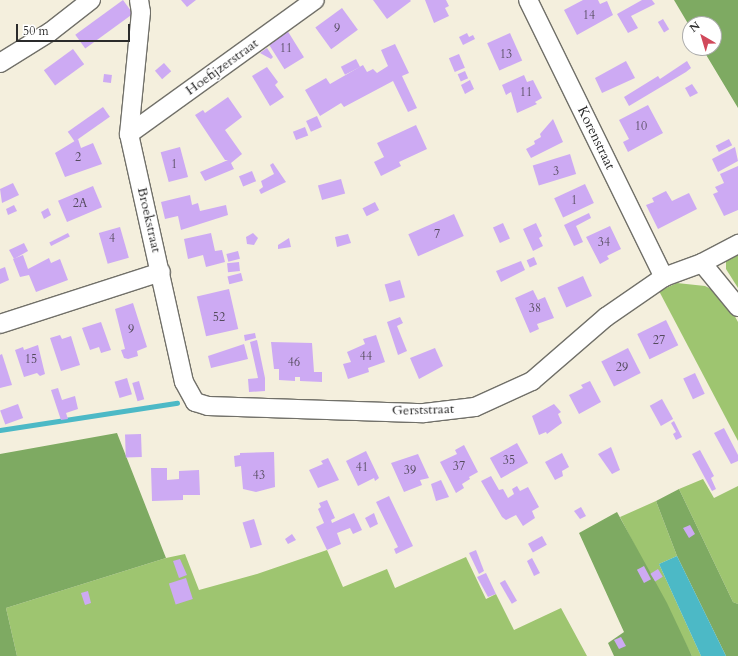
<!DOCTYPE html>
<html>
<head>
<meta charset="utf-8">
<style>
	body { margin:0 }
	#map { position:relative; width:738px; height:656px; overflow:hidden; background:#f4efdd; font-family:Cardo,serif }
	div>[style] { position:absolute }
	.green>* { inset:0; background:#9ec570 }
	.forest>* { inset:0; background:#7eaa62 }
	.water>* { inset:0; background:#4cb9c6 }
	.stream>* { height:4.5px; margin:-2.25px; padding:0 2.25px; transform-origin:2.25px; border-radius:2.25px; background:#4cb9c6 }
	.building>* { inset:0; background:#cdaaf3; transform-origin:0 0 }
	.roads { filter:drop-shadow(1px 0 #717069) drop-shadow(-1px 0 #717069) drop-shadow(0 1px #717069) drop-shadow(0 -1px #717069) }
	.minor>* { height:18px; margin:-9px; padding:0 9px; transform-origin:9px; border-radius:9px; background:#fff }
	span { translate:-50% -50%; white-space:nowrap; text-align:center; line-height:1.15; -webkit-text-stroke:3px #fff; paint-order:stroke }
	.number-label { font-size:12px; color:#544b5d }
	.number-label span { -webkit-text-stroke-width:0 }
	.street-label { font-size:14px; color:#2b2b2b }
	.north { position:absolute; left:682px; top:16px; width:40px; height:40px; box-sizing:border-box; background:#fff; border:1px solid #aaa; border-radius:50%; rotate:322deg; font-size:11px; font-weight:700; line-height:16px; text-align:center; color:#2b2b2b }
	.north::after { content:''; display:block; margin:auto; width:14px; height:18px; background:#d1495b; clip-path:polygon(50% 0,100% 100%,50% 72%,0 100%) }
	.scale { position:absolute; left:16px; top:24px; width:114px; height:18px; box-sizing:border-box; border:2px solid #2b2b2b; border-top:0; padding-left:5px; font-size:12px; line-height:14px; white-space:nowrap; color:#2b2b2b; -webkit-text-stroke:3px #fff; paint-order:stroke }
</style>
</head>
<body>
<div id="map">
	<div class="green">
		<div style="clip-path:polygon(738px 250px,738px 288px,726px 269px,726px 257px)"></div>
		<div style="clip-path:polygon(677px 283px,705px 286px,717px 292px,728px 304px,738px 322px,738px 441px,659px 291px)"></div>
		<div style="clip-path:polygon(703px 479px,714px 498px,738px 486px,738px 604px,733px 602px,679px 489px)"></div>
		<div style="clip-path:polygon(656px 501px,677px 556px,659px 564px,701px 656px,692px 656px,620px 517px)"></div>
		<div style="clip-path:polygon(327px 550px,343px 587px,387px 569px,395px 588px,466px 557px,486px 599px,496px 594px,514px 630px,561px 608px,587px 656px,17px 656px,6px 608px,166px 558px,185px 554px,199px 590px,257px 574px)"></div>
	</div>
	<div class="forest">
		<div style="clip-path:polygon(674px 0,738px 0,738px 108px,702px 48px,714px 48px,714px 24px,690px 24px,690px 27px)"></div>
		<div style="clip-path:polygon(117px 433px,166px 558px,6px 608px,17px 656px,0 656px,0 454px)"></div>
		<div style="clip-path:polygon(679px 489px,733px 602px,738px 604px,738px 656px,726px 656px,677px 556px,656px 501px)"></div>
		<div style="clip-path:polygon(617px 512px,667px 603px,692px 656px,614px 656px,608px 643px,624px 632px,579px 533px)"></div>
	</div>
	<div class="water">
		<div style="clip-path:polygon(677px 556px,726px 656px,701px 656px,659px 564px)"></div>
	</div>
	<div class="stream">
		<div style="left:0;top:430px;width:179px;rotate:-8.7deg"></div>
	</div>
	<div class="building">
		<div style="left:123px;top:0;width:17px;height:59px;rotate:54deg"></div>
		<div style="clip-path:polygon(181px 0,196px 0,187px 7px)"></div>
		<div style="clip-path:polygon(373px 0,410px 0,411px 1px,387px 19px)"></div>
		<div style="clip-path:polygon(425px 0,446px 0,449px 6px,445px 8px,449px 16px,434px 23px)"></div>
		<div style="clip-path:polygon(583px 0,598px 0,600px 4px,607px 1px,613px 15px,577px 35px,564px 10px)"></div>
		<div style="clip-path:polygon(642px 0,652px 0,655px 4px,631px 16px,638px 28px,628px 33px,617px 14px)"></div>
		<div style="left:342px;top:8px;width:27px;height:33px;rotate:54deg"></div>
		<div style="left:663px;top:19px;width:12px;height:6px;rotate:59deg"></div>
		<div style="left:287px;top:30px;width:32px;height:23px;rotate:58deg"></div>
		<div style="clip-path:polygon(467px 33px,469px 37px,473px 35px,475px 39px,463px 45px,459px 37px)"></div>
		<div style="left:510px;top:33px;width:30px;height:25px;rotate:66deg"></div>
		<div style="clip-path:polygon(395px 44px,409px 73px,402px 76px,417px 108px,408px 112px,393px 81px,344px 107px,341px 103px,320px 116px,305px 90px,326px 78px,330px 84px,363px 65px,367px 72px,373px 69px,377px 73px,388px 66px,381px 50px)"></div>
		<div style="clip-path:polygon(267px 48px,273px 57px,271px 59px,260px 53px)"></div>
		<div style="left:73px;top:49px;width:19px;height:36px;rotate:54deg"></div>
		<div style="left:459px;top:54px;width:15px;height:11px;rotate:67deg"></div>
		<div style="left:356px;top:59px;width:9px;height:17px;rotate:63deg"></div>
		<div style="clip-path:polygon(626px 61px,635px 78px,602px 93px,595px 78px)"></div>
		<div style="clip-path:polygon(687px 61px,691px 68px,686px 72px,629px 106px,624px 97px,658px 76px,660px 79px)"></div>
		<div style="left:164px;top:63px;width:11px;height:12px;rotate:49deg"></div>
		<div style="clip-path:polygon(267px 67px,278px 82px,275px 85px,284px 97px,270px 106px,252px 76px)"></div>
		<div style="left:465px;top:71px;width:8px;height:8px;rotate:67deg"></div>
		<div style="left:104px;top:74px;width:8px;height:8px;rotate:7deg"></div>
		<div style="clip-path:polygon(524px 75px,527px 82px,533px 80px,542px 98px,535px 102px,537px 104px,517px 113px,511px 92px,506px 95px,502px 85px)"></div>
		<div style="clip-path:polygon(470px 80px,474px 89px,465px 94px,461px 85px)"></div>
		<div style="clip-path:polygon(692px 84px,698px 93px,690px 97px,685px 88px)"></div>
		<div style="clip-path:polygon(228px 97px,242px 117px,225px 130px,242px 154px,231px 163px,234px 169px,205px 181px,200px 172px,228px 160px,225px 160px,195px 115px,203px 110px,205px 113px)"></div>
		<div style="clip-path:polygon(648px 105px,663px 133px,628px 152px,623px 142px,629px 139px,619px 120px)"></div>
		<div style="left:103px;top:107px;width:12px;height:43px;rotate:55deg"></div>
		<div style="left:317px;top:116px;width:12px;height:12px;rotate:66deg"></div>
		<div style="clip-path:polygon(553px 119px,563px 142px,531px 158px,526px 149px,535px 144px,534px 141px,541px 137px,540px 134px)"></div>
		<div style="clip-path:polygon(416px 125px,427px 149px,399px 162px,401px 166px,381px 176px,374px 162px,384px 157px,377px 143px)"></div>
		<div style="left:305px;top:127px;width:9px;height:13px;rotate:69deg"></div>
		<div style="clip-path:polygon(78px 139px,81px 148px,93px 143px,102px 164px,65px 177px,55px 153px)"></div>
		<div style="left:729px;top:139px;width:7px;height:15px;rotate:63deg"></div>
		<div style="left:180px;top:147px;width:31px;height:20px;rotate:75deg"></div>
		<div style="clip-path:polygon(735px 147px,738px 161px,718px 172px,712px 159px)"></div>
		<div style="left:570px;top:154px;width:21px;height:39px;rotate:73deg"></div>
		<div style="clip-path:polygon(273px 163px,286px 182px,261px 194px,259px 190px,263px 187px,261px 181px,274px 174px,270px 165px)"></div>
		<div style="clip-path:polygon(738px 166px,738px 210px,724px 216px,713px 194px,718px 192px,715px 187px,724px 183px,720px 174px)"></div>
		<div style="left:252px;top:171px;width:11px;height:14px;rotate:68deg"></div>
		<div style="left:341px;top:179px;width:15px;height:24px;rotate:74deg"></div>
		<div style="clip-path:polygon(13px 183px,19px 195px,2px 203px,0 189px)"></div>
		<div style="left:585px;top:184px;width:21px;height:34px;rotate:65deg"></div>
		<div style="left:93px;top:186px;width:23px;height:38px;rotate:67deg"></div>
		<div style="clip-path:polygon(666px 191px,672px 201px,689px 193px,697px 209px,658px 229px,646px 205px,654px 202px,652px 198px)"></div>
		<div style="clip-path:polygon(190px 195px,192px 205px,198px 203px,200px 211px,226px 205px,228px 215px,181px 230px,178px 216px,165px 219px,161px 202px)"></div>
		<div style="left:375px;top:202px;width:9px;height:14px;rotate:63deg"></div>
		<div style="clip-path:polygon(14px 205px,17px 211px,8px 215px,6px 209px)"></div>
		<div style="clip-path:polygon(48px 208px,51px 215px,44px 219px,41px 212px)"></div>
		<div style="clip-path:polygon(589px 213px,591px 218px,576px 226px,583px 242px,574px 246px,564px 225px)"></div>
		<div style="left:454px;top:214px;width:24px;height:50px;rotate:66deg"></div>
		<div style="left:503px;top:223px;width:17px;height:11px;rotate:66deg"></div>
		<div style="clip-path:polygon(536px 223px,542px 236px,539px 238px,543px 246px,533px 251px,523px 229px)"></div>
		<div style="clip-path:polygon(610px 226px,621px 249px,607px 256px,609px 259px,600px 264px,586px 237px)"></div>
		<div style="left:120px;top:227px;width:32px;height:22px;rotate:74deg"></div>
		<div style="left:68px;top:233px;width:4px;height:21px;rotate:63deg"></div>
		<div style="clip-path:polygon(211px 233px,215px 251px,222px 250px,225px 262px,206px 267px,203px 255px,188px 259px,184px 239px)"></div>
		<div style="clip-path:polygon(253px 233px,258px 238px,254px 245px,247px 244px,246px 237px)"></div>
		<div style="clip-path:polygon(348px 234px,351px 243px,337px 247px,335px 237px)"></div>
		<div style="clip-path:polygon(289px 238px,291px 247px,278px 249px,278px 245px)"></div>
		<div style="clip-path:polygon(24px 243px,28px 251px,14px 259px,9px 250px)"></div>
		<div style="left:238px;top:251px;width:8px;height:12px;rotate:76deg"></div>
		<div style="clip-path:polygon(23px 255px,28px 269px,49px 258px,51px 263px,60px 259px,68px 280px,36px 292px,29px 275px,20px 277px,13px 259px)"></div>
		<div style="left:534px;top:257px;width:8px;height:8px;rotate:67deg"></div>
		<div style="clip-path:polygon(521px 261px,525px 270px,501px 282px,496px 271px)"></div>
		<div style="left:239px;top:262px;width:9px;height:12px;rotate:84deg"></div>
		<div style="clip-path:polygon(5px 267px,9px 280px,0 284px,0 269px)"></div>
		<div style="left:241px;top:273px;width:8px;height:14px;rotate:76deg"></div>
		<div style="left:583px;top:276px;width:22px;height:28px;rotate:66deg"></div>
		<div style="left:400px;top:280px;width:18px;height:16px;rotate:74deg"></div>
		<div style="left:229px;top:289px;width:41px;height:33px;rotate:77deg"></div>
		<div style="clip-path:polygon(533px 290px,538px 300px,545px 297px,554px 318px,537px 324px,539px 329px,530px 333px,515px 298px)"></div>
		<div style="clip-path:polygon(133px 303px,147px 347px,137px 351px,138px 356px,128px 359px,124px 358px,121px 350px,125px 349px,115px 309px)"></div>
		<div style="clip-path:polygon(400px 317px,403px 323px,397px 326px,407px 351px,398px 355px,387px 322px)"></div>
		<div style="left:666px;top:320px;width:28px;height:32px;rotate:64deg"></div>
		<div style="clip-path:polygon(101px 322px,111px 350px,101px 353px,99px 347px,90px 350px,82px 328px)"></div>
		<div style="clip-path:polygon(255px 333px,256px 338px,245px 341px,244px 335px)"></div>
		<div style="clip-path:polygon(60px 335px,62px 339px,71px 336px,80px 365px,61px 371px,50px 338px)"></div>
		<div style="clip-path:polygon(376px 335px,385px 362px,368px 368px,369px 372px,348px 379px,343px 364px,351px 362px,347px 352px,365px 344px,363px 339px)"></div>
		<div style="clip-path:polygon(257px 340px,265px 378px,265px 391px,249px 392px,248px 379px,258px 378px,250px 342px)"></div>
		<div style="clip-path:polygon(271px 342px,312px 343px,314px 372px,322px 372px,322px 382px,300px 381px,300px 377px,295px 377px,295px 381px,279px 380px,279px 369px,274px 369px)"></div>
		<div style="clip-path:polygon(244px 344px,248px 359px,211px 368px,208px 356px)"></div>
		<div style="clip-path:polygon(38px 345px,45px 374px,40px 376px,37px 373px,24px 377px,15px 350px,23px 347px,24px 350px)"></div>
		<div style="clip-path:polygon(435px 348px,443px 366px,419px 379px,410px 358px)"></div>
		<div style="left:628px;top:348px;width:28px;height:30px;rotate:63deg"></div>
		<div style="clip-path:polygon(2px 354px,12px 385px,0 388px,0 355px)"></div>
		<div style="left:695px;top:373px;width:23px;height:13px;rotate:65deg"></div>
		<div style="left:127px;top:378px;width:17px;height:13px;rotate:73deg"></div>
		<div style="left:139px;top:381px;width:19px;height:7px;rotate:74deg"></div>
		<div style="clip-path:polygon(590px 381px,601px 402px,579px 414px,569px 395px,583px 388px,581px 385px)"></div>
		<div style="clip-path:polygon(58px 388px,62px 400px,75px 396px,78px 409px,66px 413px,68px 419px,61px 420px,51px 390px)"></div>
		<div style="left:662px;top:399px;width:23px;height:14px;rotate:61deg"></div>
		<div style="left:18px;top:404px;width:15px;height:19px;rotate:70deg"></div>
		<div style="clip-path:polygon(554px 404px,561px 412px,558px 414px,562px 423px,547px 434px,546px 432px,539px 435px,532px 416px)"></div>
		<div style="clip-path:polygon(674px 421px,682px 437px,676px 440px,673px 434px,676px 432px,671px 423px)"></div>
		<div style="clip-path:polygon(724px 428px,738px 455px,738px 461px,731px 464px,714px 433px)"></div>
		<div style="left:141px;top:434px;width:23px;height:16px;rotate:88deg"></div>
		<div style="left:517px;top:443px;width:23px;height:31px;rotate:61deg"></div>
		<div style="clip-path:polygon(464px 445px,478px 472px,469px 477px,470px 479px,462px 484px,464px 488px,456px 493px,440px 462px,457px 454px,455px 450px)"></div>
		<div style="clip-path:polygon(611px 447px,620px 470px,612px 474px,598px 454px)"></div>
		<div style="clip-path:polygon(700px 450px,714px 476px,711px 478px,716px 489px,712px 491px,692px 454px)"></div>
		<div style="clip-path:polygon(366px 451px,379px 478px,375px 481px,374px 478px,358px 486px,346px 461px)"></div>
		<div style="clip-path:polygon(274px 452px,275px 487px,256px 492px,243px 489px,241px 466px,235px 467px,234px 456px,240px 455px,240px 453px)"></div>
		<div style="clip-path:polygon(562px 453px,569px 467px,562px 471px,563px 476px,555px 480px,545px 462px)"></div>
		<div style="clip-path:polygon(418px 454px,429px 478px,420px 480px,422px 485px,404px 492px,391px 463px)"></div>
		<div style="clip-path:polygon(328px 458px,339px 480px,318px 488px,309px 470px,323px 464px,321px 461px)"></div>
		<div style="clip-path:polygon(151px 468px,167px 468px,167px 480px,179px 479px,179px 471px,199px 470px,200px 495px,183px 495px,183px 500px,152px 501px)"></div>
		<div style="clip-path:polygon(491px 476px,499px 490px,503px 489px,508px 498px,514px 494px,512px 489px,517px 486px,520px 491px,528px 487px,539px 507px,532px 511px,535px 518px,523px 526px,516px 515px,506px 520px,502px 517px,481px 481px)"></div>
		<div style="clip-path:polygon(441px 480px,449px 497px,436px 501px,431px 484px)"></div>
		<div style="clip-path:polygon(389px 496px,413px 546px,396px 554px,394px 549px,398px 547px,376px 502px)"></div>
		<div style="clip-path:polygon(327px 500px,335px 518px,331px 520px,332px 523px,354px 513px,362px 530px,353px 534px,350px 528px,337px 533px,341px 544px,327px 550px,316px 527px,324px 523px,318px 509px,321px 507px,319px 503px)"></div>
		<div style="clip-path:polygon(581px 507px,586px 516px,580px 519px,574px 511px)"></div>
		<div style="clip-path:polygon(374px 513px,378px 524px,370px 528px,365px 518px)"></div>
		<div style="left:254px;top:519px;width:27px;height:12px;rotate:73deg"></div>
		<div style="clip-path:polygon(690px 525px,695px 534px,689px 538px,683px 528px)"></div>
		<div style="clip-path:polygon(292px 534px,296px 540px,288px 544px,285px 539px)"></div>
		<div style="left:542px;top:536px;width:10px;height:16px;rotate:61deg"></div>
		<div style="clip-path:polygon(476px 550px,484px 571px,479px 574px,469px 553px)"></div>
		<div style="clip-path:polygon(532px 558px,540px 573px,534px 576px,527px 561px)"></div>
		<div style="clip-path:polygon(180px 559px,187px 575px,179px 578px,173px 561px)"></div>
		<div style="left:644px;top:566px;width:15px;height:8px;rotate:62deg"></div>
		<div style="left:658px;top:569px;width:9px;height:9px;rotate:58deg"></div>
		<div style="clip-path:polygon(486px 573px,496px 594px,488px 597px,477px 577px)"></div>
		<div style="left:186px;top:578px;width:22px;height:18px;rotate:72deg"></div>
		<div style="left:505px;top:580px;width:24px;height:6px;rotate:60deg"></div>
		<div style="clip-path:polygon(88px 591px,91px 603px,85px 605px,81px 593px)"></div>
		<div style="clip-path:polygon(621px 637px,626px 646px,619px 649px,614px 640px)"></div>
	</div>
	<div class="roads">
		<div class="minor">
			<div style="left:139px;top:0;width:12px;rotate:81deg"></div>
			<div style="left:141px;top:12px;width:123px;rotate:95.6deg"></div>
			<div style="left:129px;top:134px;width:254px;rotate:77.5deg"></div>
			<div style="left:184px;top:382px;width:23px;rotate:61deg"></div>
			<div style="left:195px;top:402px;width:14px;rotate:17deg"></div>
			<div style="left:208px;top:406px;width:216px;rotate:1.9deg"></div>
			<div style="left:424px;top:413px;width:51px;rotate:-6.7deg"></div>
			<div style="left:475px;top:407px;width:63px;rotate:-24.5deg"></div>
			<div style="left:532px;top:381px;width:98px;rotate:-40.9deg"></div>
			<div style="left:606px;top:317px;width:70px;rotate:-34.6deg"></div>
			<div style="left:664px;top:277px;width:40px;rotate:-20.2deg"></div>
			<div style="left:702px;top:263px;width:41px;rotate:-27.8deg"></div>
			<div style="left:528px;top:0;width:309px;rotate:63.9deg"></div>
			<div style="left:0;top:63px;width:59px;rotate:-31.8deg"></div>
			<div style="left:50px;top:32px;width:52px;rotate:-38deg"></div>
			<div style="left:129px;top:134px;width:229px;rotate:-35.8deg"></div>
			<div style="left:702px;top:263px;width:57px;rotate:50.7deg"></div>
			<div style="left:0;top:324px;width:169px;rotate:-17.9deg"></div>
		</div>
	</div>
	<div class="number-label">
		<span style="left:589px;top:16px">14</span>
		<span style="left:337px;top:29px">9</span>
		<span style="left:286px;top:49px">11</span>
		<span style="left:506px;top:55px">13</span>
		<span style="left:526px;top:93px">11</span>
		<span style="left:641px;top:127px">10</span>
		<span style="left:78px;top:158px">2</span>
		<span style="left:174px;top:165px">1</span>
		<span style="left:556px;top:172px">3</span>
		<span style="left:574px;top:201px">1</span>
		<span style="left:80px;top:204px">2A</span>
		<span style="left:437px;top:235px">7</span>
		<span style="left:112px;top:239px">4</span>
		<span style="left:604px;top:243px">34</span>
		<span style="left:535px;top:309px">38</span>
		<span style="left:219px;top:318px">52</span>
		<span style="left:131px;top:330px">9</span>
		<span style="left:659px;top:341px">27</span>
		<span style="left:366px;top:357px">44</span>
		<span style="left:31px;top:360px">15</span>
		<span style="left:294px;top:363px">46</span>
		<span style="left:622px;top:368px">29</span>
		<span style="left:509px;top:461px">35</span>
		<span style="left:459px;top:467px">37</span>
		<span style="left:362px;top:468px">41</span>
		<span style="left:410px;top:471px">39</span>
		<span style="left:259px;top:476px">43</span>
	</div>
	<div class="street-label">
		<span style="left:222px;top:67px;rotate:-36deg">Hoefijzerstraat</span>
		<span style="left:596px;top:138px;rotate:64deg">Korenstraat</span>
		<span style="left:149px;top:220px;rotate:77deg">Broekstraat</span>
		<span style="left:423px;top:410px;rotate:-2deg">Gerststraat</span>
	</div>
	<div class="north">N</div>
	<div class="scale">50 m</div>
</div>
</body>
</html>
